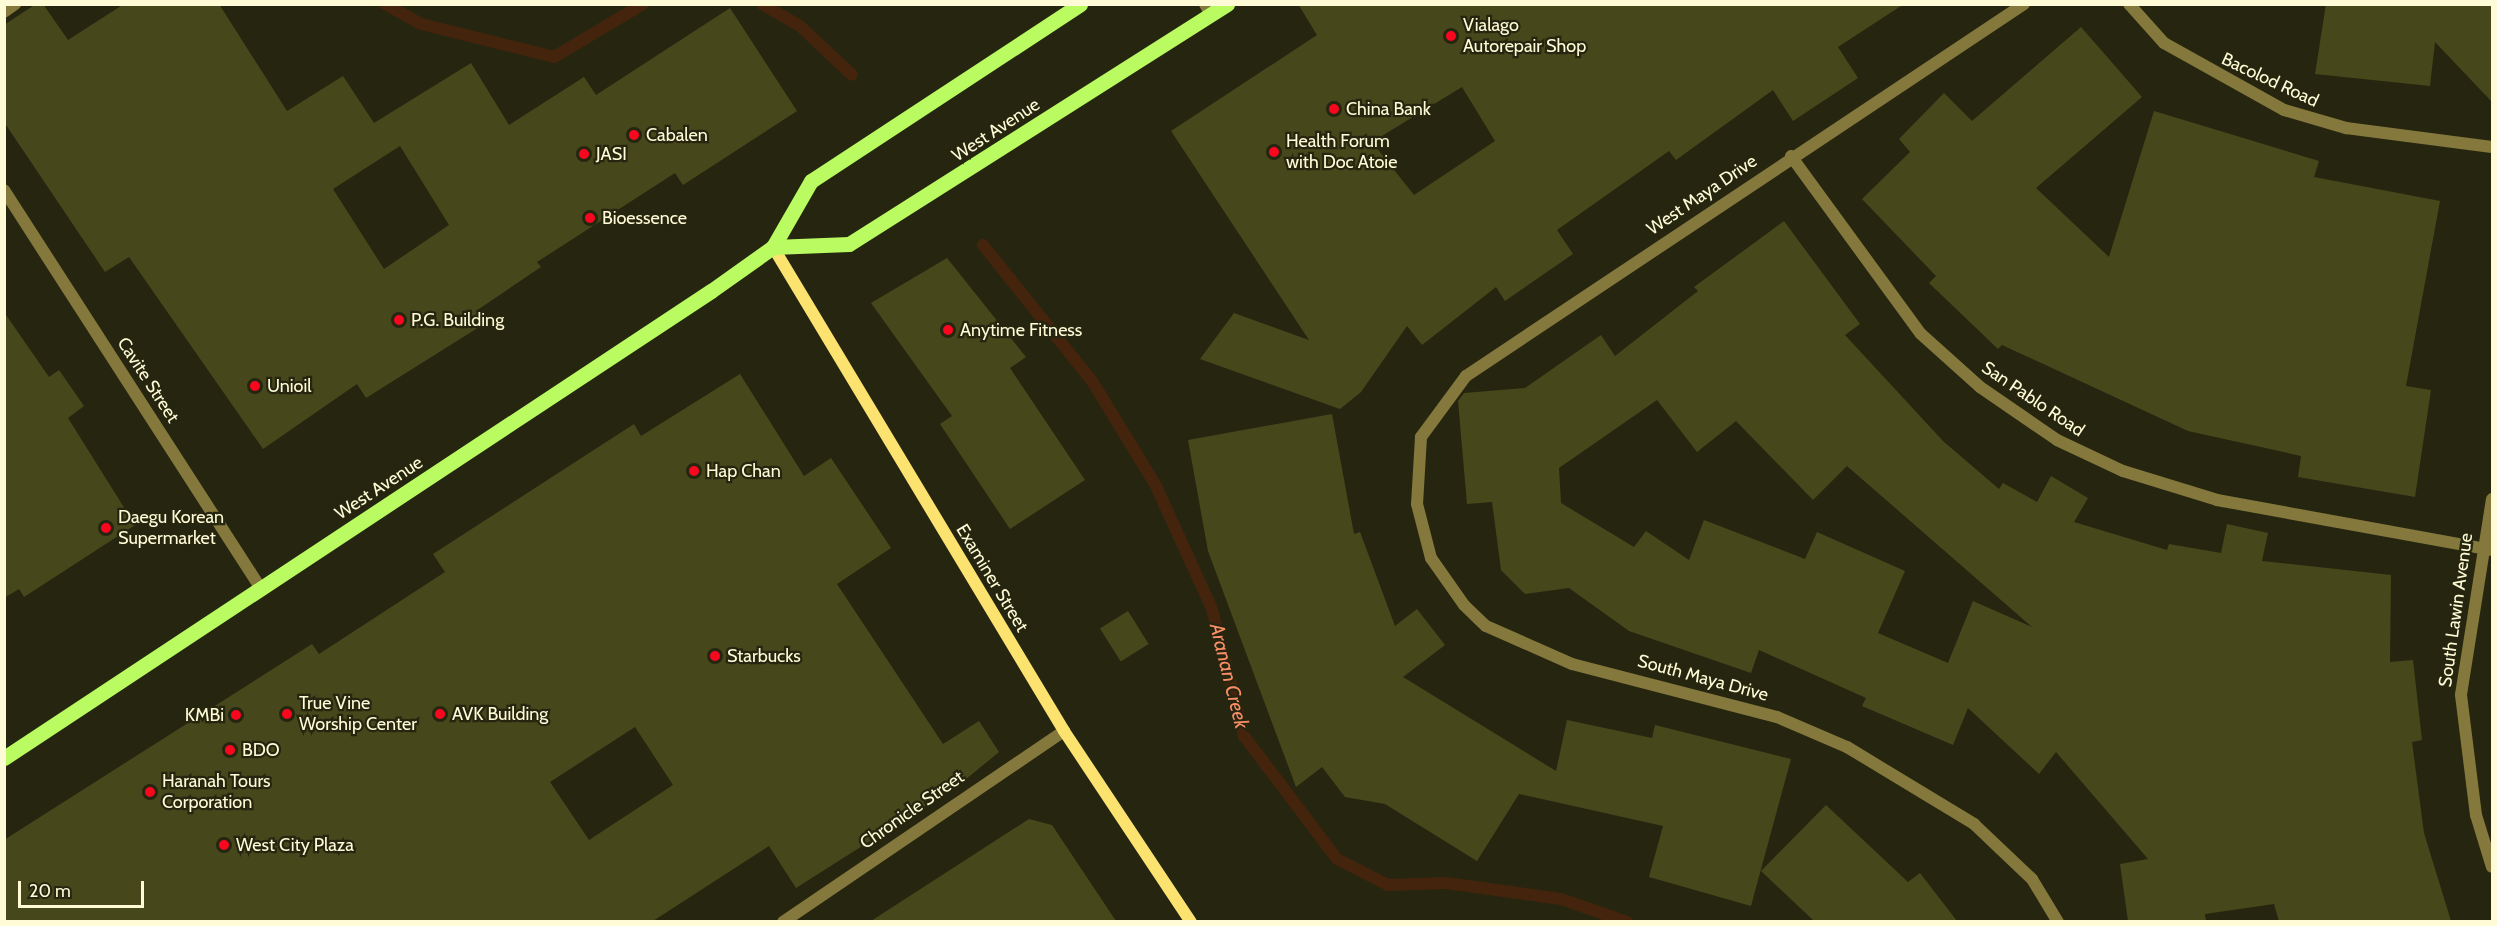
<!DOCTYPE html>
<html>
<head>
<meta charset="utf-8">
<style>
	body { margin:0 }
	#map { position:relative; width:2497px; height:926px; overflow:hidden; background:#262610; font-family:Cabin,sans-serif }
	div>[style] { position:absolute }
	.stream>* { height:12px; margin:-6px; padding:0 6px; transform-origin:6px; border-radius:6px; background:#44240c }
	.building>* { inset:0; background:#47471c; transform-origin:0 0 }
	.street>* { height:12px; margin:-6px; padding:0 6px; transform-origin:6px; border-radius:6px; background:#84783c }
	.secondary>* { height:12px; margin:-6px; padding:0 6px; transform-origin:6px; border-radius:6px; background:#fce370 }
	.primary>* { height:15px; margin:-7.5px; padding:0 7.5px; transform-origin:7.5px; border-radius:7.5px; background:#b9fb60 }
	.dots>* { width:16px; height:16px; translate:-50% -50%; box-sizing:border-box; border:3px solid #262610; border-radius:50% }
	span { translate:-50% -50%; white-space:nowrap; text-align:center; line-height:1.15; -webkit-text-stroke:4.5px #262610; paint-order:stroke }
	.poi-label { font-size:18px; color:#fefbd6 }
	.left { translate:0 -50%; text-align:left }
	.right { translate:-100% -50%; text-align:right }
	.street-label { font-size:18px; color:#fefbd6 }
	.water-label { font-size:20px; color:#fb8e67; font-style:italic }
	.frame { position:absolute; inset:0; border:6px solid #fefbd6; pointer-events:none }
	.scale { position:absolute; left:18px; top:881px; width:126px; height:27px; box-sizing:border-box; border:3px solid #fefbd6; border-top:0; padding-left:8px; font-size:18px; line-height:21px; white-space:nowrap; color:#fefbd6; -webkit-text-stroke:4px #262610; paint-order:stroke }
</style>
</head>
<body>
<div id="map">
	<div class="stream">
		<div style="left:385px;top:4px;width:41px;rotate:29.1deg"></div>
		<div style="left:421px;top:24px;width:137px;rotate:13.9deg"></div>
		<div style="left:554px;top:57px;width:104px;rotate:-30.8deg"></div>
		<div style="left:762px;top:4px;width:44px;rotate:30.1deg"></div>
		<div style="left:800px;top:26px;width:71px;rotate:43.3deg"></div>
		<div style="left:983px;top:245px;width:174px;rotate:51.3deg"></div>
		<div style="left:1092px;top:381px;width:123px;rotate:58.6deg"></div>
		<div style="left:1156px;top:486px;width:135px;rotate:65.5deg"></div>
		<div style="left:1212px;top:609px;width:131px;rotate:75.9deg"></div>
		<div style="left:1244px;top:736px;width:154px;rotate:52.9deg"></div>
		<div style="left:1337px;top:859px;width:57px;rotate:27deg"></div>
		<div style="left:1388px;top:885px;width:58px;rotate:-2deg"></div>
		<div style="left:1446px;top:883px;width:116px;rotate:7.9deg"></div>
		<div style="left:1561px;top:899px;width:70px;rotate:19.2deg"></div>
	</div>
	<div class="building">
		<div style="clip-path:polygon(evenodd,36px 4px,43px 4px,68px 40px,124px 4px,219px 4px,287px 111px,343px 76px,374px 123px,471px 63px,509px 125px,584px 77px,596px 95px,730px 8px,797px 111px,683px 185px,675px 173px,537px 262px,541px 267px,476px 311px,484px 324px,366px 398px,357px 384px,263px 449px,129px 257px,105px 272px,4px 122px,4px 25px,36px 4px,400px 146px,449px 225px,384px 269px,333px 189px,400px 146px)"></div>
		<div style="clip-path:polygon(evenodd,1298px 4px,1904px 4px,1838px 47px,1858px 78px,1793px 121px,1773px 90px,1676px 160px,1669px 151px,1557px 230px,1573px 254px,1505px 301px,1496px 287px,1422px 345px,1407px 326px,1361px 392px,1340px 409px,1200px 359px,1234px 313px,1309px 340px,1171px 131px,1317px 35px,1298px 4px,1462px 87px,1495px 141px,1414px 195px,1372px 142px,1462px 87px)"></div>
		<div style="clip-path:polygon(2326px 4px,2493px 4px,2493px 103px,2435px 42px,2430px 86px,2315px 74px)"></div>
		<div style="clip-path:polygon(2081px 27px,2142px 97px,2036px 188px,2109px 257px,2154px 111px,2319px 161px,2314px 177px,2440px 201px,2406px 386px,2431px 390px,2415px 497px,2298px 477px,2301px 456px,2188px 431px,2002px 345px,1998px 349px,1929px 283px,1936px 276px,1862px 199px,1910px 152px,1899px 139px,1944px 93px,1972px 121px)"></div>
		<div style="clip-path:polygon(evenodd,1784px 221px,1860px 324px,1845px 335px,1943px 441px,1999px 489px,2003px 483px,2037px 502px,2051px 476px,2088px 498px,2074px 522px,2167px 550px,2169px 544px,2221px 553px,2227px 524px,2268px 533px,2262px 561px,2391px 575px,2390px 662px,2413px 660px,2422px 740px,2412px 742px,2424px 833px,2451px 921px,2279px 921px,2274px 904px,2205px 914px,2206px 921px,2128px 921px,2120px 864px,2148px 859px,2056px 752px,2039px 774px,1968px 708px,1953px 745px,1862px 706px,1866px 698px,1759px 650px,1751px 673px,1629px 631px,1569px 588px,1525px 594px,1501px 570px,1492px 502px,1467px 504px,1458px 401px,1464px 393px,1525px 388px,1601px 335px,1615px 356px,1698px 291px,1694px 287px,1784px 221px,1657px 400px,1697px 452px,1736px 421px,1813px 500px,1847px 466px,2032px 627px,1973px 601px,1948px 663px,1878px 633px,1905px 571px,1817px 532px,1805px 559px,1704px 520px,1689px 560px,1646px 531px,1634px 547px,1561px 503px,1559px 468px,1657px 400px)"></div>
		<div style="clip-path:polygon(947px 258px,1026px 357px,1010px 368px,1085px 480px,1010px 529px,940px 424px,952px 416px,871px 303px)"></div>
		<div style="clip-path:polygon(4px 312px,49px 377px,59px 370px,84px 406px,68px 418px,135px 525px,24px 597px,19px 589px,4px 598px)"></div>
		<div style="clip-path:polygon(evenodd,740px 374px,804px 476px,831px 458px,891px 548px,837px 584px,943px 744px,979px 721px,999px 752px,960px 784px,796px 888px,769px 846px,653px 921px,4px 921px,4px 840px,312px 644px,319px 654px,445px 572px,433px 554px,634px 424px,641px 436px,740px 374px,635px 727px,673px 785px,589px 840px,550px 782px,635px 727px)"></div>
		<div style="clip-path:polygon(1332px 414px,1354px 534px,1360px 532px,1395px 626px,1417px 609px,1445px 645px,1403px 677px,1556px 771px,1567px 720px,1652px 738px,1655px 725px,1791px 759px,1751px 906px,1649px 877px,1663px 826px,1519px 794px,1477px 861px,1385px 804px,1345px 797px,1322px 767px,1296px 787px,1208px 551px,1188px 440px)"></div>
		<div style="left:1128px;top:611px;width:39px;height:33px;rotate:58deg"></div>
		<div style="clip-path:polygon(1826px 805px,1908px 882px,1920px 873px,1957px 921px,1814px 921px,1761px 871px)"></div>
		<div style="clip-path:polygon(1029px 819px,1052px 825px,1116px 921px,871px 921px)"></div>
	</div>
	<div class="street">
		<div style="left:1205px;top:4px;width:13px;rotate:61deg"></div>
		<div style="left:2024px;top:4px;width:671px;rotate:146.31deg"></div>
		<div style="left:1466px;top:376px;width:76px;rotate:126.4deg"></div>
		<div style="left:1421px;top:437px;width:67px;rotate:93.4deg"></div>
		<div style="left:1417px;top:504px;width:56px;rotate:75.5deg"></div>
		<div style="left:1431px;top:558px;width:57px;rotate:54.9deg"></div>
		<div style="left:1464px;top:605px;width:30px;rotate:44deg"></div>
		<div style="left:1486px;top:626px;width:94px;rotate:23.8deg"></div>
		<div style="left:1572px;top:664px;width:212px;rotate:14.5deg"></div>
		<div style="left:1777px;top:717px;width:76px;rotate:23.2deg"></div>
		<div style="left:1847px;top:747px;width:149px;rotate:31.2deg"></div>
		<div style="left:1974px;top:824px;width:80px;rotate:43.5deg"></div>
		<div style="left:2032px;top:879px;width:50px;rotate:58.8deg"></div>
		<div style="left:2129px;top:4px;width:52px;rotate:48.1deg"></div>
		<div style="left:2164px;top:43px;width:137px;rotate:29.2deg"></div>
		<div style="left:2284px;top:110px;width:65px;rotate:16.2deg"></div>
		<div style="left:2346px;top:128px;width:147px;rotate:7.4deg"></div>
		<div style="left:4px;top:12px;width:14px;rotate:-36deg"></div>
		<div style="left:1791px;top:156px;width:220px;rotate:53.9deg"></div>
		<div style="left:1921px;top:334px;width:79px;rotate:41.9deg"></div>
		<div style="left:1980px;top:387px;width:93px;rotate:34.5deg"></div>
		<div style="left:2057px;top:440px;width:73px;rotate:25.2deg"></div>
		<div style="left:2123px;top:471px;width:98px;rotate:17.1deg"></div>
		<div style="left:2217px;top:500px;width:280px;rotate:10.3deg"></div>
		<div style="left:4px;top:190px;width:475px;rotate:57.2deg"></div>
		<div style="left:2492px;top:499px;width:198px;rotate:99deg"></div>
		<div style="left:2461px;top:695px;width:121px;rotate:82.9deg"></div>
		<div style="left:2476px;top:815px;width:54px;rotate:72.9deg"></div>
		<div style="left:783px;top:922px;width:340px;rotate:-34.2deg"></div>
	</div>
	<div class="secondary">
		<div style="left:773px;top:247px;width:565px;rotate:58.98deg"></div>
		<div style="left:1064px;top:731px;width:229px;rotate:56.4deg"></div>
	</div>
	<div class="primary">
		<div style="left:773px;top:247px;width:76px;rotate:-2.3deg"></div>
		<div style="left:849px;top:244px;width:448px;rotate:-32.4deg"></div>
		<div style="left:4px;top:758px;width:847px;rotate:-33.45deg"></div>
		<div style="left:711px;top:291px;width:76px;rotate:-35.4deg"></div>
		<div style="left:773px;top:247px;width:76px;rotate:-60.1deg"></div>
		<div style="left:811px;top:181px;width:322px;rotate:-33.3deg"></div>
	</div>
	<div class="dots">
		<div style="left:1451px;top:36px;background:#f9071f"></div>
		<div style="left:1334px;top:109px;background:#f9071f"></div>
		<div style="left:634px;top:135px;background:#f9071f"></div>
		<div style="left:1274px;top:152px;background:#f9071f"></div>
		<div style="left:584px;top:154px;background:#f9071f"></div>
		<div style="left:590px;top:218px;background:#f9071f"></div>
		<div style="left:399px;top:320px;background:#f9071f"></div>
		<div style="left:948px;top:330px;background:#f9071f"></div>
		<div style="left:255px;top:386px;background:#f9071f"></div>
		<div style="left:694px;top:471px;background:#f9071f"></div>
		<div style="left:106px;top:528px;background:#f9071f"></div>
		<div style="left:715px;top:656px;background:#f9071f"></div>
		<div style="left:287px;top:714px;background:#f9071f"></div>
		<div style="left:440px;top:714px;background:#f9071f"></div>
		<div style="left:236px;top:715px;background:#f9071f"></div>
		<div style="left:230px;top:750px;background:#f9071f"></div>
		<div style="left:150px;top:792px;background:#f9071f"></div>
		<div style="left:224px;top:845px;background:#f9071f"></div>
	</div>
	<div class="poi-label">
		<span class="left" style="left:1463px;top:36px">Vialago<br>Autorepair Shop</span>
		<span class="left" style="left:1346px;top:109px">China Bank</span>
		<span class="left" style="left:646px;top:135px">Cabalen</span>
		<span class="left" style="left:1286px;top:152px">Health Forum<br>with Doc Atoie</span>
		<span class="left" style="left:596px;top:154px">JASI</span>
		<span class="left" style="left:602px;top:218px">Bioessence</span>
		<span class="left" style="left:411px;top:320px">P.G. Building</span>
		<span class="left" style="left:960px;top:330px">Anytime Fitness</span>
		<span class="left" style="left:267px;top:386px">Unioil</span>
		<span class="left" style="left:706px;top:471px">Hap Chan</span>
		<span class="left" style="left:118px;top:528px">Daegu Korean<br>Supermarket</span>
		<span class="left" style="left:727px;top:656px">Starbucks</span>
		<span class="left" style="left:299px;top:714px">True Vine<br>Worship Center</span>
		<span class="left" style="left:452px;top:714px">AVK Building</span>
		<span class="right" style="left:224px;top:715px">KMBi</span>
		<span class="left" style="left:242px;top:750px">BDO</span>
		<span class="left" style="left:162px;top:792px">Haranah Tours<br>Corporation</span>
		<span class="left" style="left:236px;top:845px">West City Plaza</span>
	</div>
	<div class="street-label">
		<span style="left:2270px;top:80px;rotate:25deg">Bacolod Road</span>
		<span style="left:996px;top:130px;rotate:-33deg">West Avenue</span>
		<span style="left:1702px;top:195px;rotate:-34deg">West Maya Drive</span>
		<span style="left:148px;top:380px;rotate:57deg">Cavite Street</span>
		<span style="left:2033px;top:399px;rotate:34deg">San Pablo Road</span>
		<span style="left:379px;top:488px;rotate:-33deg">West Avenue</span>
		<span style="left:992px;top:578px;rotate:59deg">Examiner Street</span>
		<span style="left:2456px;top:610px;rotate:-82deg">South Lawin Avenue</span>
		<span style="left:1703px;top:678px;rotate:15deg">South Maya Drive</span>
		<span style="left:912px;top:810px;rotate:-35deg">Chronicle Street</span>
	</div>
	<div class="water-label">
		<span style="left:1229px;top:676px;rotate:76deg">Aranan Creek</span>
	</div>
	<div class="frame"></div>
	<div class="scale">20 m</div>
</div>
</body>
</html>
